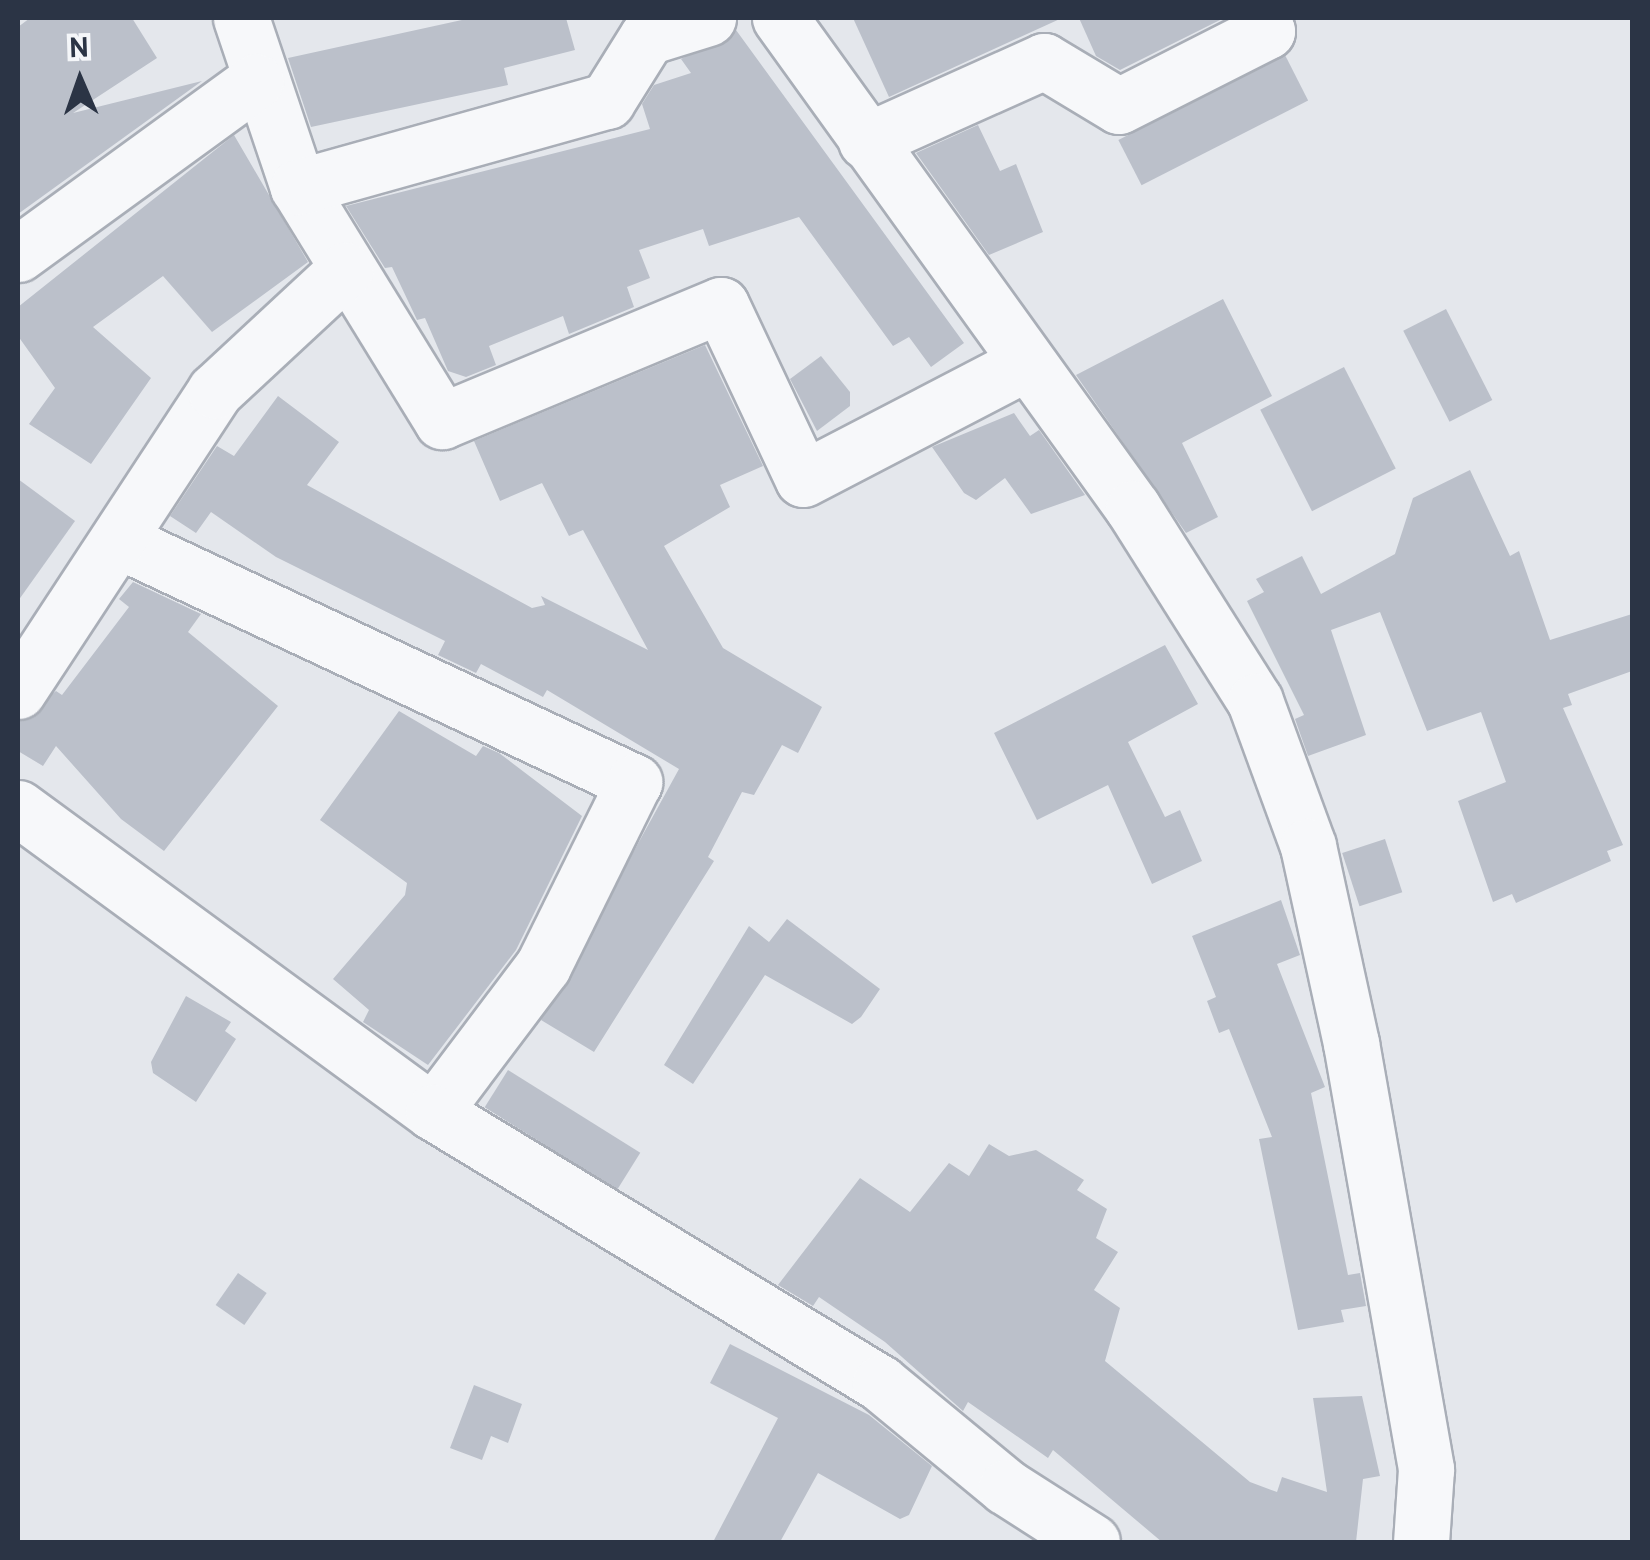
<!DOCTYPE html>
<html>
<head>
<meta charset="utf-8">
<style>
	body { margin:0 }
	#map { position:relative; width:1650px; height:1560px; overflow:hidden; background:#e4e7ec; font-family:Overpass,sans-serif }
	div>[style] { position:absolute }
	.building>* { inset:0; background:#bbc0ca; transform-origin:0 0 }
	.roads { filter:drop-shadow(2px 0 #a9aeb7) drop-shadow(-2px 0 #a9aeb7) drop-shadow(0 2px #a9aeb7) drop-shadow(0 -2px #a9aeb7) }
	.minor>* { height:55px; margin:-27.5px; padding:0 27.5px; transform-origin:27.5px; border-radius:27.5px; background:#f7f8fa }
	span { translate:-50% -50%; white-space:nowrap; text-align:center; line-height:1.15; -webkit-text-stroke:8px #f4f6f9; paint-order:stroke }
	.frame { position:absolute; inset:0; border:20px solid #2b3445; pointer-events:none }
	.north { position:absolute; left:30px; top:30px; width:100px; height:100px; -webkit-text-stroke:8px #f4f6f9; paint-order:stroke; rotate:358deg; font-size:28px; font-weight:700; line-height:40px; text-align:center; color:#2b3445 }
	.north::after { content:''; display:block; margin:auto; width:35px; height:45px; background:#2b3445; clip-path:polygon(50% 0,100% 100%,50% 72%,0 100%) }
</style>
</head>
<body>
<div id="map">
	<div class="building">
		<div style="clip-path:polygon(30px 18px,132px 18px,157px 58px,73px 113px,202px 81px,18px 214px,18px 27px)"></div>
		<div style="clip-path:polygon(471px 18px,566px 18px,575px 50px,504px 68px,508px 85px,311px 127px,288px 58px)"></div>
		<div style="clip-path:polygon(853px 18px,1062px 18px,889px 97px)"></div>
		<div style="clip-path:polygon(1079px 18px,1224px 18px,1120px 70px,1096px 56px)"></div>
		<div style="clip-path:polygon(736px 30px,964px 343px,931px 367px,909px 337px,893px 346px,799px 217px,709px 246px,703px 229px,639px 250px,650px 278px,627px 287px,634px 307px,569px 334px,563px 316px,489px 346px,496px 365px,466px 377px,448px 371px,425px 318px,417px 320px,392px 267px,385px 268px,346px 206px,650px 129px,642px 104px,654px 85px,691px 73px,681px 59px)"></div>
		<div style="left:1285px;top:55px;width:51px;height:187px;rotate:63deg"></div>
		<div style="clip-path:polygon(978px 125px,1000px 171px,1016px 164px,1043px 232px,989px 255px,916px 153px)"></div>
		<div style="clip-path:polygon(234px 135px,308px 262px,212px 332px,163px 276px,93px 327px,151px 378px,91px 464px,29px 424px,55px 388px,18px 336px,18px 307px)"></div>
		<div style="clip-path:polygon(1223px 299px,1272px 396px,1182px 443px,1218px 517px,1186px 533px,1076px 375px)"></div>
		<div style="left:1446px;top:309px;width:102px;height:48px;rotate:63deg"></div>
		<div style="clip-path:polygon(705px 345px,763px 466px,720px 485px,730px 507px,664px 546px,723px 648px,822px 707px,798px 753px,782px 745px,754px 795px,742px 792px,708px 857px,714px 861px,594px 1052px,541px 1020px,679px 769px,547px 690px,543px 697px,481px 664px,476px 673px,438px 655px,445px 641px,276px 557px,211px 512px,196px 533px,170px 516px,217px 446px,234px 456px,278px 396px,339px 442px,307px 485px,532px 608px,545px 605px,541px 596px,648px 650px,583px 530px,569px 536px,542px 483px,500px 501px,474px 441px)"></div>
		<div style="clip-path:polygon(821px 356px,850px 392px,850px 406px,817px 431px,790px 379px)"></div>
		<div style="left:1344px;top:367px;width:114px;height:94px;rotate:63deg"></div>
		<div style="clip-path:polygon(1014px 413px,1030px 436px,1039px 430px,1085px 495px,1031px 514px,1005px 478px,976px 500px,964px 493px,932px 447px)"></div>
		<div style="clip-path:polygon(1470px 470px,1510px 556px,1519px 551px,1550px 640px,1632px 614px,1632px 671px,1568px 694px,1572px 705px,1563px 708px,1623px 845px,1607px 851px,1611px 861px,1516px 903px,1512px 894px,1493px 902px,1458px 801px,1506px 782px,1481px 712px,1427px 731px,1380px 612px,1331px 630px,1366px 735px,1308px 756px,1295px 719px,1304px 715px,1247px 601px,1264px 592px,1256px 579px,1302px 556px,1321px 594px,1395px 554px,1413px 498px)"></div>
		<div style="clip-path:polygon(18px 479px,75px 521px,18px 601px)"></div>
		<div style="clip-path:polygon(133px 582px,201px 614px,188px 632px,278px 706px,164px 851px,121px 819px,56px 746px,43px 766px,18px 751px,18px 722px,56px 691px,62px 695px,129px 607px,119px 599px)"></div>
		<div style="clip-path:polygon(1165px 645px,1198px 704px,1128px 742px,1165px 817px,1180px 810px,1202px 861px,1152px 884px,1108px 785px,1037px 820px,994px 733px)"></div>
		<div style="clip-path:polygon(399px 711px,476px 756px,483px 746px,499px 753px,582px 816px,516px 950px,428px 1065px,363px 1022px,369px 1010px,333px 979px,405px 895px,407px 883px,320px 820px)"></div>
		<div style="left:1385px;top:839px;width:56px;height:45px;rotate:72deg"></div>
		<div style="clip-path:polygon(1281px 900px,1300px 955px,1277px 964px,1325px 1087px,1311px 1093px,1348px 1275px,1360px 1273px,1366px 1306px,1341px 1310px,1344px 1322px,1298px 1330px,1259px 1139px,1272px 1137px,1229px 1029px,1219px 1033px,1207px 1001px,1216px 997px,1192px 936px)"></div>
		<div style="clip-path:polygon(787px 919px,880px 989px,861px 1017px,852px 1024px,765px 975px,693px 1084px,664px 1065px,749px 926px,769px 942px)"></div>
		<div style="clip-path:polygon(186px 996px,231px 1022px,225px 1031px,236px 1039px,196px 1102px,153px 1073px,151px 1062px)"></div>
		<div style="left:508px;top:1070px;width:156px;height:44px;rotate:32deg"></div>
		<div style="clip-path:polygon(989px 1144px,1009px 1156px,1036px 1150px,1084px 1180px,1077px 1190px,1107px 1209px,1096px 1238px,1118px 1252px,1094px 1290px,1120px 1308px,1105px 1361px,1250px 1482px,1277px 1492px,1282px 1477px,1327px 1492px,1313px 1398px,1362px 1396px,1380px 1476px,1363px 1479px,1356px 1542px,1162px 1542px,1053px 1450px,1048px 1458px,968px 1402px,963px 1411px,885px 1342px,819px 1297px,813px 1306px,778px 1285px,860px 1178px,910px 1212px,949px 1163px,969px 1176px)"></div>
		<div style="left:238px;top:1273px;width:35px;height:39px;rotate:35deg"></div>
		<div style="clip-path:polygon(730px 1344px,869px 1415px,932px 1466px,909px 1515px,900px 1519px,818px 1473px,780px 1542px,713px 1542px,778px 1418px,710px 1383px)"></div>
		<div style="clip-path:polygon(474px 1385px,522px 1404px,508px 1443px,491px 1436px,482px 1460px,450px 1448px)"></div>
	</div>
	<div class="roads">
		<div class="minor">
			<div style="left:241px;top:18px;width:178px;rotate:71.4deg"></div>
			<div style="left:298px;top:187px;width:275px;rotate:58.4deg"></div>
			<div style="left:442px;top:421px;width:302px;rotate:-22.6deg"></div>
			<div style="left:721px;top:305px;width:192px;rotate:64.8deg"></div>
			<div style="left:803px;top:479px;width:249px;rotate:-27.5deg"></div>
			<div style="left:780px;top:18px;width:604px;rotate:54.23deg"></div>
			<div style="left:1133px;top:508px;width:228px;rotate:57.7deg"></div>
			<div style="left:1255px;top:701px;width:154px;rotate:69.9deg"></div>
			<div style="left:1308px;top:846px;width:202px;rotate:77.7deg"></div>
			<div style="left:1351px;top:1043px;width:433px;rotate:80deg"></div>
			<div style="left:1426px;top:1469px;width:73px;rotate:93.9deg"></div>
			<div style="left:1044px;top:61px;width:87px;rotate:31deg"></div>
			<div style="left:1119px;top:106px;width:166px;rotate:-26.9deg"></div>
			<div style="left:1267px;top:31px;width:15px;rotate:-118deg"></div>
			<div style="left:866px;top:141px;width:195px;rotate:-24.2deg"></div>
			<div style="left:298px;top:187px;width:321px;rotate:-15.6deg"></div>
			<div style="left:607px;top:101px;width:75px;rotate:-58deg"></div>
			<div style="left:647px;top:37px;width:64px;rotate:-17.3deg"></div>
			<div style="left:18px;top:254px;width:294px;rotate:-36deg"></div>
			<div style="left:120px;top:541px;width:568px;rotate:25.12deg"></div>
			<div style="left:634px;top:782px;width:205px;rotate:116.3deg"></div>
			<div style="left:543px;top:966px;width:183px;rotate:127deg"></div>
			<div style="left:18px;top:691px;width:359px;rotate:-56.7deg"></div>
			<div style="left:215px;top:391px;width:178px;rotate:-42.9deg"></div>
			<div style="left:18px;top:808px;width:514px;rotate:36.22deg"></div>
			<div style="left:433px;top:1112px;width:523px;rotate:31.23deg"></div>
			<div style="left:880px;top:1383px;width:163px;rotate:39.5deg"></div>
			<div style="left:1006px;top:1487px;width:102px;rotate:32.6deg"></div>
		</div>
	</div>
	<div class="frame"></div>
	<div class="north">N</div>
</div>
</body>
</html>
